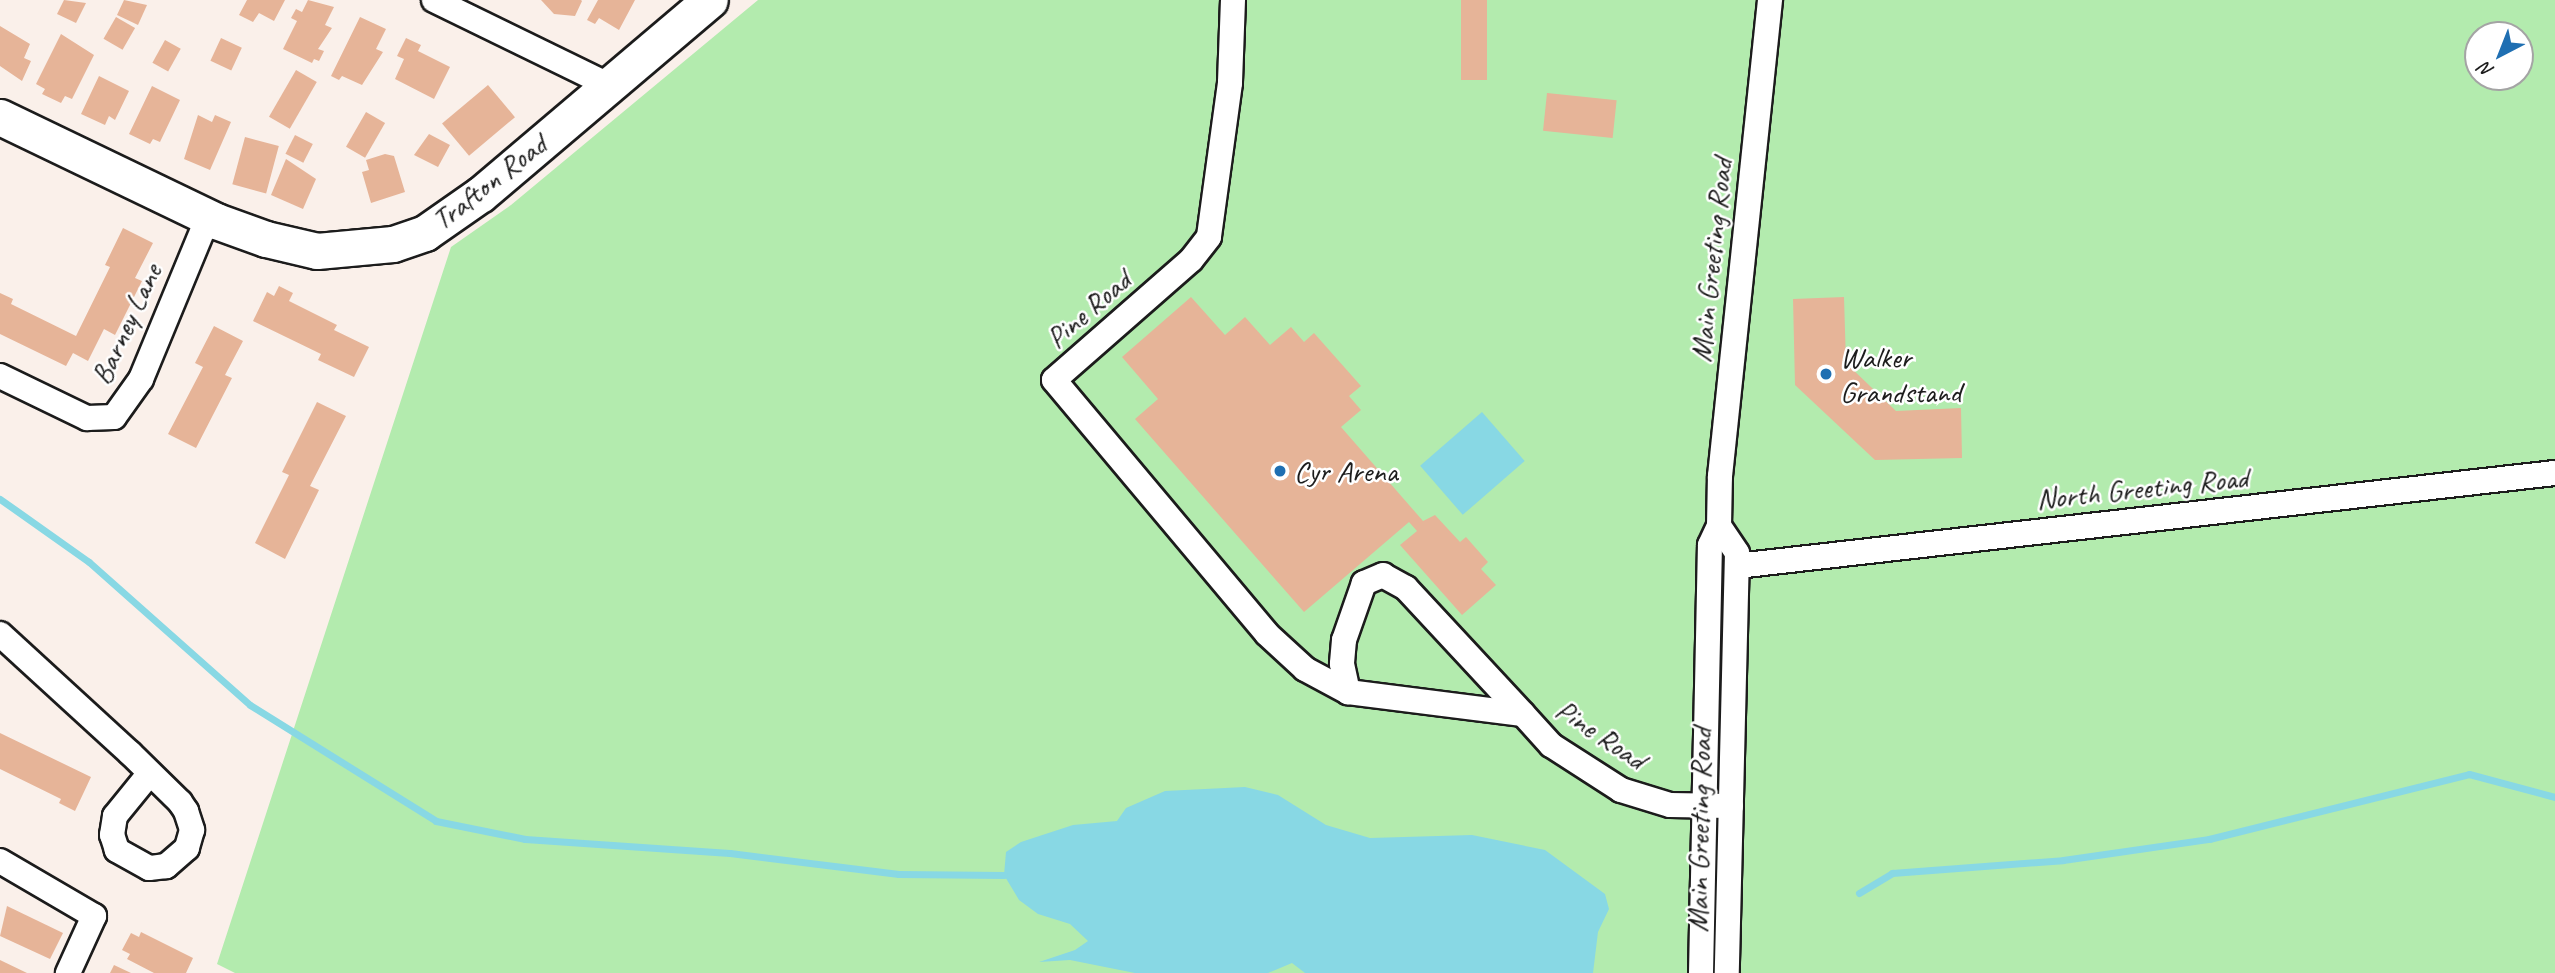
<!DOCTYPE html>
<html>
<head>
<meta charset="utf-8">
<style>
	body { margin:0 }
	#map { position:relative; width:2555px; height:973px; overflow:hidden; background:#faf0ea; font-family:Caveat,sans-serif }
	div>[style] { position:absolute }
	.green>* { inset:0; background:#b3ebae }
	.water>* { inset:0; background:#88d8e4; transform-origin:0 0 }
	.stream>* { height:7px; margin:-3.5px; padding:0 3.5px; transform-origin:3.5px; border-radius:3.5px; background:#88d8e4 }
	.building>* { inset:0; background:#e6b498; transform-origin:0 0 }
	.roads { filter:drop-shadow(2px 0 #1c1c1c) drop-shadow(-2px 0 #1c1c1c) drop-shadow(0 2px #1c1c1c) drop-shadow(0 -2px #1c1c1c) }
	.street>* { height:24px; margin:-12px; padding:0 12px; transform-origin:12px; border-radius:12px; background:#fff }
	.secondary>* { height:35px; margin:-17.5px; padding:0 17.5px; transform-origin:17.5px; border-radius:17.5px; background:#fff }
	.dots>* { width:19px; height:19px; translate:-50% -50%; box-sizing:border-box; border:4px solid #fff; border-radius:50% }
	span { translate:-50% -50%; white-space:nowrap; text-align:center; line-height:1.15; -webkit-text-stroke:5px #fff; paint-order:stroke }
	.street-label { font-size:30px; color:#1c1c1c }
	.poi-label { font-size:30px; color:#1c1c1c }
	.left { translate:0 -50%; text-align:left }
	.north { position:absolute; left:2464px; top:21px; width:70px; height:70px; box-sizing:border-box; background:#fff; border:2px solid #a4a4a4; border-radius:50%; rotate:222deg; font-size:19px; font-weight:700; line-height:28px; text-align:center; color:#1c1c1c }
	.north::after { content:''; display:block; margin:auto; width:24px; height:32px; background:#1f6fb2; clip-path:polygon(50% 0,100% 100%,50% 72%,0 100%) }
</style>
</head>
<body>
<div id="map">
	<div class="green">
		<div style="clip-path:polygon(evenodd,758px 0,2555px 0,2555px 973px,235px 973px,217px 964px,451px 247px,511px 205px,758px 0,2478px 35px,2520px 35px,2520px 77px,2478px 77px,2478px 35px)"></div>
	</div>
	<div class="water">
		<div style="left:1482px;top:412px;width:65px;height:82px;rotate:49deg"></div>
		<div style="clip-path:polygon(1245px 787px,1278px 795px,1326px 825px,1370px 838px,1472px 835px,1545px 850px,1605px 894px,1609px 909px,1598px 932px,1593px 973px,1305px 973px,1292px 963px,1268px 973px,1135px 973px,1070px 960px,1039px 962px,1075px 950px,1088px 941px,1070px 924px,1038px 914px,1019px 900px,1004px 875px,1006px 852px,1021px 842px,1073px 825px,1117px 821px,1126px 808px,1165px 791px)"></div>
	</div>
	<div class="stream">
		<div style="left:0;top:499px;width:109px;rotate:35.3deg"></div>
		<div style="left:89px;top:562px;width:215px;rotate:41.6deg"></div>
		<div style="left:250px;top:705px;width:219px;rotate:31.9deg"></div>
		<div style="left:436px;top:821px;width:91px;rotate:11.4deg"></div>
		<div style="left:525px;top:839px;width:205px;rotate:3.9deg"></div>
		<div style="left:730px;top:853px;width:170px;rotate:7.1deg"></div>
		<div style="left:899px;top:874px;width:105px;rotate:0.5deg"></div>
		<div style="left:1859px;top:893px;width:39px;rotate:-31deg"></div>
		<div style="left:1892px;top:873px;width:171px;rotate:-4.3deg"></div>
		<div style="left:2063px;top:860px;width:148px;rotate:-8.2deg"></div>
		<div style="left:2209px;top:839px;width:268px;rotate:-14deg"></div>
		<div style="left:2469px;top:774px;width:89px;rotate:15deg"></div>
	</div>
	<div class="building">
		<div style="clip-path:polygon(64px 0,86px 3px,76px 23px,57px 14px)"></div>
		<div style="clip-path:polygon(124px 0,147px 5px,138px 25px,117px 15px)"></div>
		<div style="clip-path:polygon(247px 0,285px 0,274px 21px,259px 13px,253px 22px,239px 15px)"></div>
		<div style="clip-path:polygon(308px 0,334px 7px,325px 25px,332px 28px,318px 49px,324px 51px,319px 61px,314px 59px,312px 63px,283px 49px,297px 21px,291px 18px,296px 9px,302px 12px)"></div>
		<div style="clip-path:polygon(541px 0,581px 0,582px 1px,575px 16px,554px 14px)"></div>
		<div style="clip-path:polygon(598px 0,635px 0,619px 30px,599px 18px,595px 24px,587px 20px)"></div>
		<div style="left:1461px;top:0;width:26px;height:80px"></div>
		<div style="left:116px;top:17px;width:22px;height:25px;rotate:30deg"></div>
		<div style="clip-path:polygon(360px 17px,386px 29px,376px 49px,383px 52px,362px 85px,342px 76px,339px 80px,331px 76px)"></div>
		<div style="clip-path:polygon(0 26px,30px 44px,24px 58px,31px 61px,22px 81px,0 66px)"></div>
		<div style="clip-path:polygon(61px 34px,94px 55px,72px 99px,65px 96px,61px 103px,42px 94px,45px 89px,36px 84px)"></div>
		<div style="left:221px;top:38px;width:23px;height:25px;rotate:25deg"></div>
		<div style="clip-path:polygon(406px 38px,421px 45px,418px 51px,450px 67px,434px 99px,395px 79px,404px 59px,397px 56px)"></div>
		<div style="left:165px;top:40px;width:18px;height:26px;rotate:29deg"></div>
		<div style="left:296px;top:70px;width:24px;height:54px;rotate:30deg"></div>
		<div style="clip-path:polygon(99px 76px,129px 91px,115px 120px,109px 116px,105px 125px,81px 114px)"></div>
		<div style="left:488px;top:85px;width:42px;height:60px;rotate:50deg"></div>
		<div style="clip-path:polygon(152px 86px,180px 100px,160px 142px,153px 139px,150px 144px,129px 134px)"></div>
		<div style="left:1547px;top:93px;width:70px;height:38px;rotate:6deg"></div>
		<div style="left:366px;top:112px;width:22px;height:40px;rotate:30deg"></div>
		<div style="clip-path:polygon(198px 115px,212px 122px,215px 115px,231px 122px,210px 170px,184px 159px)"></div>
		<div style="clip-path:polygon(429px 134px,450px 145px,438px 167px,414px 155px)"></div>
		<div style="left:295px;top:135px;width:20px;height:21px;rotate:27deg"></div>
		<div style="left:245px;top:137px;width:35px;height:49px;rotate:15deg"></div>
		<div style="clip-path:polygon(385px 154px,394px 156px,405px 192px,371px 203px,362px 172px,369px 170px,366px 160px)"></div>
		<div style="clip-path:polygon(286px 159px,316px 179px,303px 209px,271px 195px)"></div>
		<div style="clip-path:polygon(123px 228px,153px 243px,135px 278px,142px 281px,115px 335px,104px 329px,88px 361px,73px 353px,66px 366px,0 334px,0 293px,13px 299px,11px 304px,76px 336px,110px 267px,105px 265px)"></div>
		<div style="clip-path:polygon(279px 286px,293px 293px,289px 301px,337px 325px,334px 330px,369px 347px,354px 377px,318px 360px,321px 354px,253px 321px,267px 292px,274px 296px)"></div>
		<div style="clip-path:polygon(1191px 297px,1225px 335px,1245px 317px,1270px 345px,1291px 327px,1304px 342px,1314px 333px,1361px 386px,1349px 396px,1361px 410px,1341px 427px,1423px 521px,1435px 515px,1460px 542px,1466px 537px,1488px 562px,1481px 569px,1496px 585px,1462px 615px,1400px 545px,1417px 531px,1409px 522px,1304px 612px,1135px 419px,1158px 399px,1122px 357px)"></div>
		<div style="clip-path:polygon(1844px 297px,1846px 363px,1896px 411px,1961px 408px,1962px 458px,1875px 460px,1795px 385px,1793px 299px)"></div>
		<div style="clip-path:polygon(214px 326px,243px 341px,225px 375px,232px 378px,196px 448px,168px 434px,203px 367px,195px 363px)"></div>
		<div style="clip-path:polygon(317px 402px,346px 416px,310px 486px,319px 490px,285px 559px,255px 543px,289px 475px,282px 472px)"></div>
		<div style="clip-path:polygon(0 733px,91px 777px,75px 811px,59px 803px,61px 799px,0 769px)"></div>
		<div style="clip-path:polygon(7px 906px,63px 933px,50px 959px,0 936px)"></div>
		<div style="clip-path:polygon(141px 932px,193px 958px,186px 973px,154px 973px,127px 959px,130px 954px,122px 950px,131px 933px,139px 937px)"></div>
		<div style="clip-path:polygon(0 960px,27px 973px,0 973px)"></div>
		<div style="clip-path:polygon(114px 965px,131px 973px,110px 973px)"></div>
	</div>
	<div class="roads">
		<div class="street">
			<div style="left:434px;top:0;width:194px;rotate:26deg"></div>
			<div style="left:1233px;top:0;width:83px;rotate:92.1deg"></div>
			<div style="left:1230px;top:83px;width:155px;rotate:97.8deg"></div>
			<div style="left:1209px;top:237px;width:29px;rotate:128deg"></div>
			<div style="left:1191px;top:260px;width:182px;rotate:138.8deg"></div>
			<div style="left:1054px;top:380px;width:331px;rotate:50deg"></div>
			<div style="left:1267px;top:634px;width:52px;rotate:42.6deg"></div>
			<div style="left:1305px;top:669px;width:49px;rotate:28.1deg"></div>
			<div style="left:0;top:376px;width:97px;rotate:25.8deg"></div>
			<div style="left:87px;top:418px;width:27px;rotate:-2deg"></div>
			<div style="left:114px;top:417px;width:47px;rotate:-54.6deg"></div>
			<div style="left:141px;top:379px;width:175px;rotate:-67.5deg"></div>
			<div style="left:1719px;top:526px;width:32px;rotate:56deg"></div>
			<div style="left:1737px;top:553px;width:420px;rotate:91.4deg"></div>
			<div style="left:1737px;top:566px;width:823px;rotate:-6.49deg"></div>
			<div style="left:0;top:634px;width:176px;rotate:42.5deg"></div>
			<div style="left:130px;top:753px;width:70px;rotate:44.4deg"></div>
			<div style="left:180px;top:802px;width:11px;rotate:56deg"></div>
			<div style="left:186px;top:811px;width:20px;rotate:72deg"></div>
			<div style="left:192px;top:830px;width:19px;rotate:106deg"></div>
			<div style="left:187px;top:848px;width:28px;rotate:139deg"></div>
			<div style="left:166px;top:866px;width:17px;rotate:173deg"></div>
			<div style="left:149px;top:868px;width:37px;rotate:-151deg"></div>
			<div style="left:117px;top:850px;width:16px;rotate:-108deg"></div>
			<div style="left:112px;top:835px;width:19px;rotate:-81deg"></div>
			<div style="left:115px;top:816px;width:55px;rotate:-50.9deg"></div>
			<div style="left:1523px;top:714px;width:172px;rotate:-132.9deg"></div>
			<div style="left:1406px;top:588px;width:26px;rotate:-151deg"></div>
			<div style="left:1383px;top:575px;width:21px;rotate:157deg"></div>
			<div style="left:1364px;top:583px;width:60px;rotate:109.3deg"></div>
			<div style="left:1344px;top:640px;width:24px;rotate:95deg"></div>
			<div style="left:1342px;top:664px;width:29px;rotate:78deg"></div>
			<div style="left:1348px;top:692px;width:176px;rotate:7.2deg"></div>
			<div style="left:1523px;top:714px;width:42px;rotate:47.9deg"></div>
			<div style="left:1551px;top:745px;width:83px;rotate:32.7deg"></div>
			<div style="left:1621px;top:790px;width:51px;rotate:17deg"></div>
			<div style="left:1670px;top:805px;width:61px;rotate:0.9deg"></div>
			<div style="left:0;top:861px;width:109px;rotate:30.3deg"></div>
			<div style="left:94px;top:916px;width:63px;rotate:114.5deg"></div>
			<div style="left:1701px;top:973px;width:428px;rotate:-88.8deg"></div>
			<div style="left:1710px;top:545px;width:21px;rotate:-65deg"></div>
			<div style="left:1719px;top:526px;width:50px;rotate:-88.9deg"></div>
			<div style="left:1720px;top:476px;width:479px;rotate:-84deg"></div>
		</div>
		<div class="secondary">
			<div style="left:0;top:117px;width:240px;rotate:25.7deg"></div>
			<div style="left:216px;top:221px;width:53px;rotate:19.8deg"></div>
			<div style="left:266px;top:239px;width:52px;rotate:13.2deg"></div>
			<div style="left:317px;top:251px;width:76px;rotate:-5.3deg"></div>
			<div style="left:393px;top:244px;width:34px;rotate:-19deg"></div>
			<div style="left:425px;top:233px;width:68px;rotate:-34.9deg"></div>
			<div style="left:481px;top:194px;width:300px;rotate:-40.3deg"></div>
		</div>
	</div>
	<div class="dots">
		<div style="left:1826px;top:374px;background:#1f6fb2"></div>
		<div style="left:1280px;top:471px;background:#1f6fb2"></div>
	</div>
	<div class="street-label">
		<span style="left:489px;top:182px;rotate:-38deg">Trafton Road</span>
		<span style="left:1711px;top:260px;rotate:-84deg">Main Greeting Road</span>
		<span style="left:1088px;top:309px;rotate:-41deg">Pine Road</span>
		<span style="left:126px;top:324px;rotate:-65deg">Barney Lane</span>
		<span style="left:2142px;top:488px;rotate:-6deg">North Greeting Road</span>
		<span style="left:1601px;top:734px;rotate:34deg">Pine Road</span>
		<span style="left:1699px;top:830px;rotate:-89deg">Main Greeting Road</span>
	</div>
	<div class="poi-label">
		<span class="left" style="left:1840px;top:374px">Walker<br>Grandstand</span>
		<span class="left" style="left:1294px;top:471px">Cyr Arena</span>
	</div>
	<div class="north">N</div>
</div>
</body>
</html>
